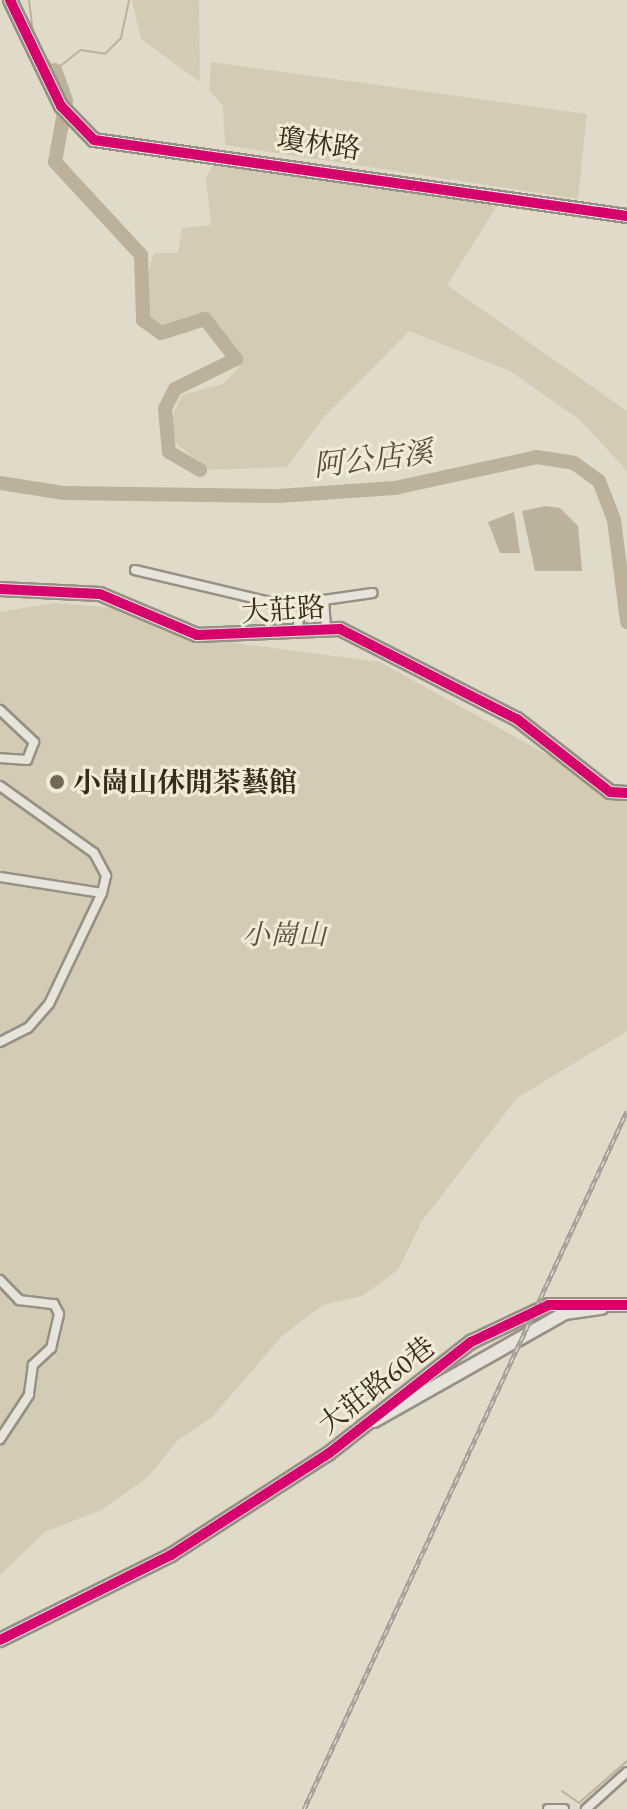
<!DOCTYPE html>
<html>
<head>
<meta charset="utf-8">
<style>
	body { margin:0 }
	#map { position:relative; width:627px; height:1809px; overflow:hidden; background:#e0dac9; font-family:"EB Garamond","Noto Serif TC",serif }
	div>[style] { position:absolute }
	.green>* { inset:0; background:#d4cbb4 }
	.water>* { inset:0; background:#bcb29b }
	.stream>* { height:2px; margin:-1px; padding:0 1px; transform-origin:1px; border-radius:1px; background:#bcb29b }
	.river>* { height:14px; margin:-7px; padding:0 7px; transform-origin:7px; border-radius:7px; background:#bcb29b }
	.roads { filter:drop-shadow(2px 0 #969085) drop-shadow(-2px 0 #969085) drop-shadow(0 2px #969085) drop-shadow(0 -2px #969085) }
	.street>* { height:8px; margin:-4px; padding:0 4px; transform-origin:4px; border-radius:4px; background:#e7e4dc }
	.secondary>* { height:12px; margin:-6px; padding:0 6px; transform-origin:6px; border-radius:6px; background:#e7e4dc }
	.rail>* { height:5px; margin-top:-2.5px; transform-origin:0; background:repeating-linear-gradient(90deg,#f1ead6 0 6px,#a8a49b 0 12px); box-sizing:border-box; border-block:2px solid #a8a49b }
	.cycleway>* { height:10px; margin:-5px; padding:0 5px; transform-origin:5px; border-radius:5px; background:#d6006c }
	.dots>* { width:22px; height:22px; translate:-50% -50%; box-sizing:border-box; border:4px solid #f1ead6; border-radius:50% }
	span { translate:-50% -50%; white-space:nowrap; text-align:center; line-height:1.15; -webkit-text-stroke:6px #f1ead6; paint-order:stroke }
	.street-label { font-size:28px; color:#372a18 }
	.poi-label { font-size:28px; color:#372a18; font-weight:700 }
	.left { translate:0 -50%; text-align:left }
	.park-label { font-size:28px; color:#5c4f3b; font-style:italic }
	.water-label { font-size:30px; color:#5a4e39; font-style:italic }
</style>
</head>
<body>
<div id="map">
	<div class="green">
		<div style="clip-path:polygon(132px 0,199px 0,200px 82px,141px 39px)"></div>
		<div style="clip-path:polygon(211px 62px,587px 114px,578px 199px,225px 145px,223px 106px,209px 90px)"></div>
		<div style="clip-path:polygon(214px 163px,497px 206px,447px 285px,627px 411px,627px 471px,580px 420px,510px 371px,409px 331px,322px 419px,287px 467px,210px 470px,178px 445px,170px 433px,173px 414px,182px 395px,223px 384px,243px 363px,240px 352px,209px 314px,164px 326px,149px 316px,144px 286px,154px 253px,178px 253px,182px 228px,211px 225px,206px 177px)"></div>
		<div style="clip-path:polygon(54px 603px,116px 608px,234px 643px,380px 662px,627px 799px,627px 1031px,517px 1098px,422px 1221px,398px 1270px,362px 1296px,323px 1305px,282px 1336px,212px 1417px,177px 1441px,148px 1477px,101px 1510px,45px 1532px,0 1575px,0 612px)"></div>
	</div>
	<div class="water">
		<div style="clip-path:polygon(546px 506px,560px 508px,578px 526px,582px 571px,535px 571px,522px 511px)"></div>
		<div style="clip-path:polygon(514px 512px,520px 553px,500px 553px,488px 522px)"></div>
	</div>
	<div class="stream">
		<div style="left:29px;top:0;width:34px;rotate:83deg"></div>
		<div style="left:41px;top:51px;width:24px;rotate:54deg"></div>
		<div style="left:55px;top:70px;width:33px;rotate:-38deg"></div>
		<div style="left:81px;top:50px;width:24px;rotate:9deg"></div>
		<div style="left:105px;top:54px;width:23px;rotate:-45deg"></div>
		<div style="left:121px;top:38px;width:39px;rotate:-78deg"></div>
		<div style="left:562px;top:1791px;width:21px;rotate:35deg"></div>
		<div style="left:579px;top:1803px;width:64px;rotate:-41.2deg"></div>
	</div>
	<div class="river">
		<div style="left:55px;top:70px;width:33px;rotate:70deg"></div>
		<div style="left:66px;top:101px;width:62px;rotate:100.2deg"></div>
		<div style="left:55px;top:162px;width:127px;rotate:47.2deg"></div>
		<div style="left:141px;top:255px;width:65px;rotate:88.2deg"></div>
		<div style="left:143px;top:320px;width:22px;rotate:36deg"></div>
		<div style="left:161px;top:333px;width:46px;rotate:-17.7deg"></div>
		<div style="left:205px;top:319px;width:51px;rotate:52.2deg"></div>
		<div style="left:236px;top:359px;width:68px;rotate:153.8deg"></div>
		<div style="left:175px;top:389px;width:22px;rotate:117deg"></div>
		<div style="left:165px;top:409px;width:43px;rotate:84.7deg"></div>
		<div style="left:169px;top:452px;width:36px;rotate:30deg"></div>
		<div style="left:0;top:483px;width:65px;rotate:8.9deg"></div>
		<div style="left:64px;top:493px;width:214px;rotate:0.8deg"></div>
		<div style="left:278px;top:496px;width:117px;rotate:-3.9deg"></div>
		<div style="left:395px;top:488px;width:145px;rotate:-12.3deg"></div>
		<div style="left:537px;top:457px;width:37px;rotate:9deg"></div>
		<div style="left:574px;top:463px;width:31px;rotate:36deg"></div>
		<div style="left:599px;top:481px;width:42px;rotate:69deg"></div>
		<div style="left:614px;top:520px;width:103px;rotate:82.7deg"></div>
	</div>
	<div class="roads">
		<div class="street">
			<div style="left:135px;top:570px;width:135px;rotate:13.3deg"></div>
			<div style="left:266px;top:601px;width:37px;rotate:27deg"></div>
			<div style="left:299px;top:618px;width:14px;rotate:98deg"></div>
			<div style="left:326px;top:628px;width:28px;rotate:-94deg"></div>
			<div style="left:324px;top:600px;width:49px;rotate:-8.3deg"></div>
			<div style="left:0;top:710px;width:47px;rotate:43.3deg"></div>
			<div style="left:34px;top:742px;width:19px;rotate:111deg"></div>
			<div style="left:27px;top:760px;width:27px;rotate:-176deg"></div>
			<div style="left:0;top:786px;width:115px;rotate:35.5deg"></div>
			<div style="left:94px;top:853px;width:26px;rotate:62deg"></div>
			<div style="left:106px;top:876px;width:17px;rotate:103deg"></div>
			<div style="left:102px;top:893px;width:103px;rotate:-171.1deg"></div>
			<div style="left:0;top:1042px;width:31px;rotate:-27deg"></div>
			<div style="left:28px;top:1028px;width:32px;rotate:-49deg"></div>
			<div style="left:49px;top:1004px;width:123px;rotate:-64.5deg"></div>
			<div style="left:0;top:1280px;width:28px;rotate:46deg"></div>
			<div style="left:19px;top:1300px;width:35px;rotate:7deg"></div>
			<div style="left:54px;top:1304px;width:11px;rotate:63deg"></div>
			<div style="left:59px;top:1314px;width:35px;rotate:103deg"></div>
			<div style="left:51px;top:1348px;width:25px;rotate:137deg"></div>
			<div style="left:33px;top:1365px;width:30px;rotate:98deg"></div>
			<div style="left:29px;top:1395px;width:53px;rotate:123.4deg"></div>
			<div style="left:548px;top:1809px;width:16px"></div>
			<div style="left:586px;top:1809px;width:55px;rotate:-42.1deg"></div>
		</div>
		<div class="secondary">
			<div style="left:10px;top:0;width:118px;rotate:64.3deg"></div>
			<div style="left:61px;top:106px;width:47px;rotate:45.9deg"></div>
			<div style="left:94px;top:140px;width:538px;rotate:8.12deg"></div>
			<div style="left:0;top:589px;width:100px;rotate:2.9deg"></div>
			<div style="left:100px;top:594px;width:105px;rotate:22.9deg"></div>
			<div style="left:197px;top:635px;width:143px;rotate:-2.4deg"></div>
			<div style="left:340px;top:629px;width:199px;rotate:27deg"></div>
			<div style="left:517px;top:719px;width:118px;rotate:38.1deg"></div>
			<div style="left:610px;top:792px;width:17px;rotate:3deg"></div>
			<div style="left:374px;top:1421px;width:219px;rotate:-29.5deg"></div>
			<div style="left:565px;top:1313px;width:37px;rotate:-8deg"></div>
			<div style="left:0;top:1640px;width:191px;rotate:-26.4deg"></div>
			<div style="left:171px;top:1555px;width:187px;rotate:-32.8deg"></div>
			<div style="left:328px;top:1454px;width:182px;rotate:-38.1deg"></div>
			<div style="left:471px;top:1342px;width:86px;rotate:-25.4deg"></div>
			<div style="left:549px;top:1305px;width:78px"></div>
		</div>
	</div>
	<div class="rail">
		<div style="left:304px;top:1809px;width:769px;rotate:-65.17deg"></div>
	</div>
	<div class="cycleway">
		<div style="left:10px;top:0;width:118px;rotate:64.3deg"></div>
		<div style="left:61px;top:106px;width:47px;rotate:45.9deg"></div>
		<div style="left:94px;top:140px;width:538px;rotate:8.12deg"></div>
		<div style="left:0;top:589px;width:100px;rotate:2.9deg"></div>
		<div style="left:100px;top:594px;width:105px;rotate:22.9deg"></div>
		<div style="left:197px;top:635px;width:143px;rotate:-2.4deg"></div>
		<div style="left:340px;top:629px;width:199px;rotate:27deg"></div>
		<div style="left:517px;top:719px;width:118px;rotate:38.1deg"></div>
		<div style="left:610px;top:792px;width:17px;rotate:3deg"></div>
		<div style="left:0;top:1640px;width:191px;rotate:-26.4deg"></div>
		<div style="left:171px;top:1555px;width:187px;rotate:-32.8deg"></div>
		<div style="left:328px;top:1454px;width:182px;rotate:-38.1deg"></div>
		<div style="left:471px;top:1342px;width:86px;rotate:-25.4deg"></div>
		<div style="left:549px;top:1305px;width:78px"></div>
	</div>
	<div class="dots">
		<div style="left:57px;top:782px;background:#726856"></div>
	</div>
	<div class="street-label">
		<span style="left:319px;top:143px;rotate:8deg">瓊林路</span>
		<span style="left:283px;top:609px;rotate:-4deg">大莊路</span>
		<span style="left:376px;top:1385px;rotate:-38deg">大莊路60巷</span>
	</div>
	<div class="poi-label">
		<span class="left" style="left:73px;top:782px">小崗山休閒茶藝館</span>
	</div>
	<div class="park-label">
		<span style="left:284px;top:934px">小崗山</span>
	</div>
	<div class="water-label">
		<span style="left:373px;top:459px;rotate:-7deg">阿公店溪</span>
	</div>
</div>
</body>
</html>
